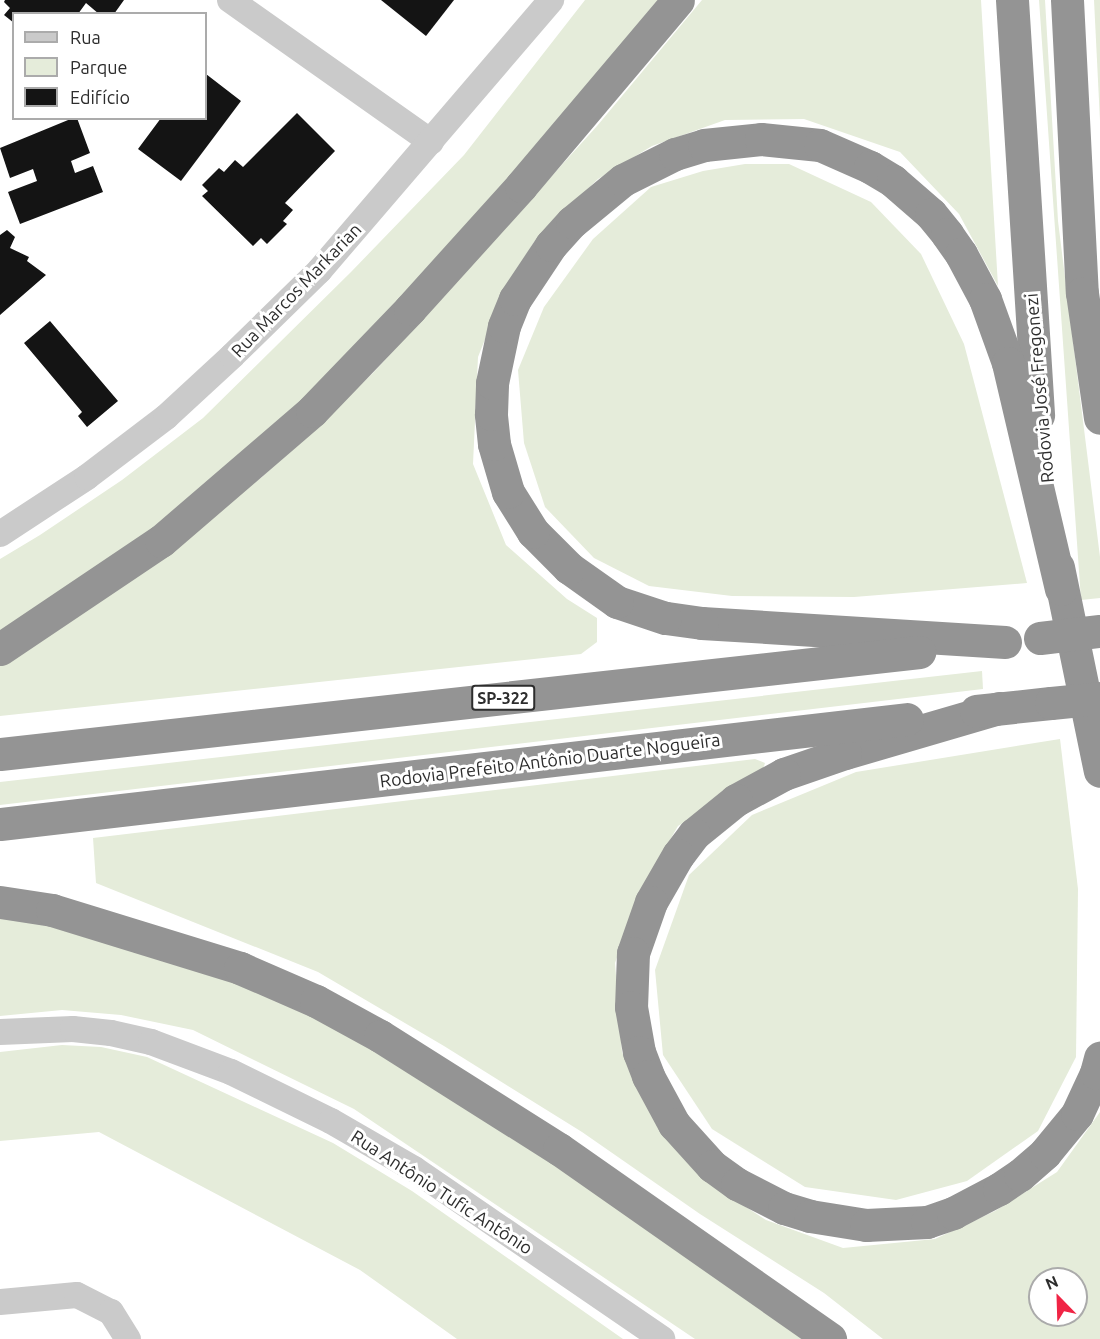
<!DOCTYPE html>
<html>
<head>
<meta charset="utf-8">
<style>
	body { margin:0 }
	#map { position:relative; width:1100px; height:1339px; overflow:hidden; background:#fff; font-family:Ubuntu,sans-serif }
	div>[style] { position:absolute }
	.green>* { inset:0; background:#e5ecda }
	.building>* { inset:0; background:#141414 }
	.street>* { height:26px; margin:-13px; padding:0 13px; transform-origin:13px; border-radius:13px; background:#cacaca }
	.highway>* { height:33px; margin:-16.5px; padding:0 16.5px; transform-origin:16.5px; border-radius:16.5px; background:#949494 }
	.highway-bridge>* { height:33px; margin:-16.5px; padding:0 16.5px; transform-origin:16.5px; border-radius:16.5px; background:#949494 }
	span { translate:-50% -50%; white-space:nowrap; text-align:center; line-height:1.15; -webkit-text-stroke:6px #fff; paint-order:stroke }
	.shield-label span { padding:2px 4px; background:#fff; border:2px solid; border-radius:4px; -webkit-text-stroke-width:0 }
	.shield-label { font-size:16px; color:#2d2d2d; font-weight:700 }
	.street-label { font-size:18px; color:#2d2d2d }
	.legend { position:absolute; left:12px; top:12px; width:195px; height:108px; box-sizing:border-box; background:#fff; border:2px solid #ababab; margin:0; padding:8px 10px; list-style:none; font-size:18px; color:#2d2d2d }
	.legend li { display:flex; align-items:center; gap:12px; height:30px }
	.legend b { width:30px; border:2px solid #ababab }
	.north { position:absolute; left:1028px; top:1267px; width:60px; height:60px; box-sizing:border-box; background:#fff; border:2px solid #ababab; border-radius:50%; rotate:337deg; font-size:16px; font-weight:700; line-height:24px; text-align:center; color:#2d2d2d }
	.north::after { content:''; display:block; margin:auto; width:21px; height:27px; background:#f02445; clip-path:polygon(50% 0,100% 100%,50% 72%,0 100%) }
</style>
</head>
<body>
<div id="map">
	<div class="green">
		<div style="clip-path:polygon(585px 0,668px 0,372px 338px,151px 533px,0 632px,0 559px,40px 535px,122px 480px,203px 418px,351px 272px,464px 155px)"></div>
		<div style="clip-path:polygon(702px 0,981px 0,998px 286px,959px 214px,900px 152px,804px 119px,725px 120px,652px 146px,598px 179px,534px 242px,505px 289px,478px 357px,473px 464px,506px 545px,567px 599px,597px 618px,597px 642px,581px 654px,0 716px,0 664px,130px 575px,262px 477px,373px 373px,597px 126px)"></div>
		<div style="clip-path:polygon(1039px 0,1045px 0,1058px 221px,1100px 557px,1100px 598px,1081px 600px)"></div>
		<div style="clip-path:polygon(1094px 0,1100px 0,1100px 121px)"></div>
		<div style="clip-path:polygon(745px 164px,789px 164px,871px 202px,921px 254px,964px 344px,1027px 583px,854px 597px,732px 596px,649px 586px,594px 558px,545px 507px,524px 443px,518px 370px,544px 307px,593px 239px,651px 187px,703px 171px)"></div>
		<div style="clip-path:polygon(982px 671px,983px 689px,0 805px,0 782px)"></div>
		<div style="clip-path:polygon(1060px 739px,1078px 889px,1076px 1057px,1038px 1131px,967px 1181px,896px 1200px,805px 1187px,712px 1129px,663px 1055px,655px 970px,689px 875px,752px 815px,856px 772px)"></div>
		<div style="clip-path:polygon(evenodd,755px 759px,765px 763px,762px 773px,678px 826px,638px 895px,615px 963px,622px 1052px,659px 1129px,706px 1181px,766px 1220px,843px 1248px,935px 1239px,995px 1211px,1057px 1172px,1100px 1112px,1100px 1339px,883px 1339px,824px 1293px,700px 1214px,582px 1132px,444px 1046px,318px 972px,96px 883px,93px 838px,755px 759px,1040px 1279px,1076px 1279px,1076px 1315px,1040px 1315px,1040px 1279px)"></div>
		<div style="clip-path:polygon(0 916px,64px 928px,240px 977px,403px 1059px,811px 1339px,695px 1339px,354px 1109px,193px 1030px,121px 1015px,62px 1010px,0 1016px)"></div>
		<div style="clip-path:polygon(62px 1045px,101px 1047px,147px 1057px,333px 1143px,412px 1191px,623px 1339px,457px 1339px,360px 1270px,99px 1132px,0 1141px,0 1052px)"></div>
	</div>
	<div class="building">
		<div style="clip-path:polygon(5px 0,124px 0,114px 14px,99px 14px,86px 3px,78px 14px,14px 14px,14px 23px,4px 15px,10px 8px,4px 2px)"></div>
		<div style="clip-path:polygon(381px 0,454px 0,426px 36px)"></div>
		<div style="clip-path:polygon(206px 74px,241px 101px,181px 181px,138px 149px,161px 118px,206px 118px)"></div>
		<div style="clip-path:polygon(297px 113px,335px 151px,285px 203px,293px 210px,283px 221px,287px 224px,267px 244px,261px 238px,253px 246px,202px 196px,208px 191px,202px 185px,219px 168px,224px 172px,235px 160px,243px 167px)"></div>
		<div style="clip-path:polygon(73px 118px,77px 118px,90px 153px,71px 161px,75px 173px,93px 166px,103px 192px,20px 224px,8px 192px,37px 181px,33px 169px,10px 178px,0 148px)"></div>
		<div style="clip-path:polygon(7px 230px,15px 237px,10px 248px,29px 257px,27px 261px,46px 275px,0 315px,0 235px)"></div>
		<div style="clip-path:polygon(50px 321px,118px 401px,87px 427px,78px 416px,82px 412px,24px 343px)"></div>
	</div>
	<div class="street">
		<div style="left:230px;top:0;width:246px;rotate:35.2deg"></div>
		<div style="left:0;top:534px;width:104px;rotate:-33.2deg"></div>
		<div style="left:87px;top:477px;width:99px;rotate:-37.2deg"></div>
		<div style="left:166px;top:417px;width:90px;rotate:-42.7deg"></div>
		<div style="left:232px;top:356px;width:122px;rotate:-44.3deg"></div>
		<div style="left:319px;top:271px;width:357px;rotate:-49.4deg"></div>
		<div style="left:0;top:1032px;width:73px;rotate:-2.4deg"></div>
		<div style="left:73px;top:1029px;width:38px;rotate:6deg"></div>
		<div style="left:111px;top:1033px;width:41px;rotate:12.7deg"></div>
		<div style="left:151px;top:1042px;width:85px;rotate:20.6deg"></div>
		<div style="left:231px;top:1072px;width:111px;rotate:26.1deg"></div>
		<div style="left:331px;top:1121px;width:96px;rotate:30deg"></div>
		<div style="left:414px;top:1169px;width:301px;rotate:34.4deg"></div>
		<div style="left:0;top:1302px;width:77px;rotate:-5.2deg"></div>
		<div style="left:77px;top:1295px;width:38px;rotate:27deg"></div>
		<div style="left:111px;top:1312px;width:32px;rotate:58deg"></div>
	</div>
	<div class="highway">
		<div style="left:1012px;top:0;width:416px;rotate:86.4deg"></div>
		<div style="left:1067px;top:0;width:293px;rotate:87.1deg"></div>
		<div style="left:1082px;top:293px;width:126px;rotate:81.8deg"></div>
		<div style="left:1058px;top:567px;width:208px;rotate:78.4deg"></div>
		<div style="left:1005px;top:642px;width:304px;rotate:-176.4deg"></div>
		<div style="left:702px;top:623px;width:37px;rotate:-172deg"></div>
		<div style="left:665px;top:618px;width:51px;rotate:-161.6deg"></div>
		<div style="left:617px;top:602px;width:59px;rotate:-144.7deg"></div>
		<div style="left:569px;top:568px;width:51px;rotate:-135deg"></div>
		<div style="left:533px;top:532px;width:47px;rotate:-122deg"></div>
		<div style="left:508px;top:492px;width:50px;rotate:-106.3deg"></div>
		<div style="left:494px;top:444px;width:30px;rotate:-96deg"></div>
		<div style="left:491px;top:414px;width:31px;rotate:-88deg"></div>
		<div style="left:492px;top:383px;width:58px;rotate:-78.1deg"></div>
		<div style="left:504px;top:326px;width:29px;rotate:-68deg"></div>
		<div style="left:515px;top:299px;width:65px;rotate:-56.3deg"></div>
		<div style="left:551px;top:245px;width:31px;rotate:-48deg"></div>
		<div style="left:572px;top:222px;width:66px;rotate:-39.5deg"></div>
		<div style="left:623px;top:180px;width:58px;rotate:-26.6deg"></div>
		<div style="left:675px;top:154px;width:30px;rotate:-17deg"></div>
		<div style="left:704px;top:145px;width:57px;rotate:-6deg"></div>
		<div style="left:761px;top:139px;width:59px;rotate:5.8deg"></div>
		<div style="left:820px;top:145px;width:55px;rotate:23.7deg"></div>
		<div style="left:870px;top:167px;width:27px;rotate:31deg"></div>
		<div style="left:893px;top:181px;width:50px;rotate:41deg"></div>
		<div style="left:931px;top:214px;width:26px;rotate:51deg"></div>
		<div style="left:947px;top:234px;width:24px;rotate:55deg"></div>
		<div style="left:961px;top:254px;width:51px;rotate:61.9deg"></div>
		<div style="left:985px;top:299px;width:68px;rotate:70.2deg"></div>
		<div style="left:1008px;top:363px;width:232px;rotate:76.8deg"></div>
		<div style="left:0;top:649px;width:194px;rotate:-33.9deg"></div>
		<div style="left:161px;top:541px;width:199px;rotate:-40.7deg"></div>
		<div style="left:312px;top:411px;width:141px;rotate:-46.1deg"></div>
		<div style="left:410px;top:309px;width:166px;rotate:-47.9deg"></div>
		<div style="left:521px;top:186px;width:243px;rotate:-49.8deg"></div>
		<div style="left:999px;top:708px;width:160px;rotate:163.7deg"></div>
		<div style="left:845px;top:753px;width:65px;rotate:161deg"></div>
		<div style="left:784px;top:774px;width:55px;rotate:151.6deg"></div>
		<div style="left:736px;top:800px;width:54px;rotate:141deg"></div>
		<div style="left:694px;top:834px;width:26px;rotate:127deg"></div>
		<div style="left:678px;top:855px;width:54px;rotate:119.9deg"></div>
		<div style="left:651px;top:902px;width:54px;rotate:109.4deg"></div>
		<div style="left:633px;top:953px;width:54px;rotate:92.1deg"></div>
		<div style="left:631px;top:1007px;width:46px;rotate:79.9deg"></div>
		<div style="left:639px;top:1052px;width:26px;rotate:69deg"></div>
		<div style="left:648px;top:1076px;width:55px;rotate:61.6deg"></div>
		<div style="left:674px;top:1124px;width:57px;rotate:47.9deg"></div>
		<div style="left:712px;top:1166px;width:31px;rotate:36deg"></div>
		<div style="left:737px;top:1184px;width:53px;rotate:27.1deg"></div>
		<div style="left:784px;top:1208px;width:27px;rotate:17deg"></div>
		<div style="left:810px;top:1216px;width:57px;rotate:9.1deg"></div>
		<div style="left:866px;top:1225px;width:61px;rotate:-2.8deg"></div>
		<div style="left:927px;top:1222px;width:28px;rotate:-19deg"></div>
		<div style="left:953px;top:1213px;width:52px;rotate:-27.6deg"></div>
		<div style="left:999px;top:1189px;width:25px;rotate:-34deg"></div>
		<div style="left:1020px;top:1175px;width:33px;rotate:-41deg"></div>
		<div style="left:1045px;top:1153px;width:50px;rotate:-50.6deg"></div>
		<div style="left:1077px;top:1114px;width:45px;rotate:-65.1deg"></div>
		<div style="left:1096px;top:1073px;width:16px;rotate:-75deg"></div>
		<div style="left:976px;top:711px;width:75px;rotate:-6.1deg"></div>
		<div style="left:0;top:754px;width:925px;rotate:-6.33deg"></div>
		<div style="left:0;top:824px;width:913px;rotate:-6.6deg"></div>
		<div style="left:0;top:902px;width:53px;rotate:8.7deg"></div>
		<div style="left:52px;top:910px;width:197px;rotate:17.1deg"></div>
		<div style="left:240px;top:968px;width:83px;rotate:23.5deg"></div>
		<div style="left:316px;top:1001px;width:73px;rotate:28.7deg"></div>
		<div style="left:380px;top:1036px;width:212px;rotate:32.3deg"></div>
		<div style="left:559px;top:1149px;width:331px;rotate:35deg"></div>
	</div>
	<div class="highway-bridge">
		<div style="left:1040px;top:638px;width:60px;rotate:-6.7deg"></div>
		<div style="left:1051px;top:703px;width:49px;rotate:-5.8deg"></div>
	</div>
	<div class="shield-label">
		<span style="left:503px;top:698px">SP-322</span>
	</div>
	<div class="street-label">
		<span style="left:296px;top:290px;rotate:-46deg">Rua Marcos Markarian</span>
		<span style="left:1039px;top:388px;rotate:-95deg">Rodovia José Fregonezi</span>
		<span style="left:550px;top:760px;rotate:-7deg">Rodovia Prefeito Antônio Duarte Nogueira</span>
		<span style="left:442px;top:1192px;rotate:33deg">Rua Antônio Tufic Antônio</span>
	</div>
	<ul class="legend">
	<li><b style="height:8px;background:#cacaca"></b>Rua</li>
	<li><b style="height:16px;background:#e5ecda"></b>Parque</li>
	<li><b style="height:16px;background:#141414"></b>Edifício</li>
	</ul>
	<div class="north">N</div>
</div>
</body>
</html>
